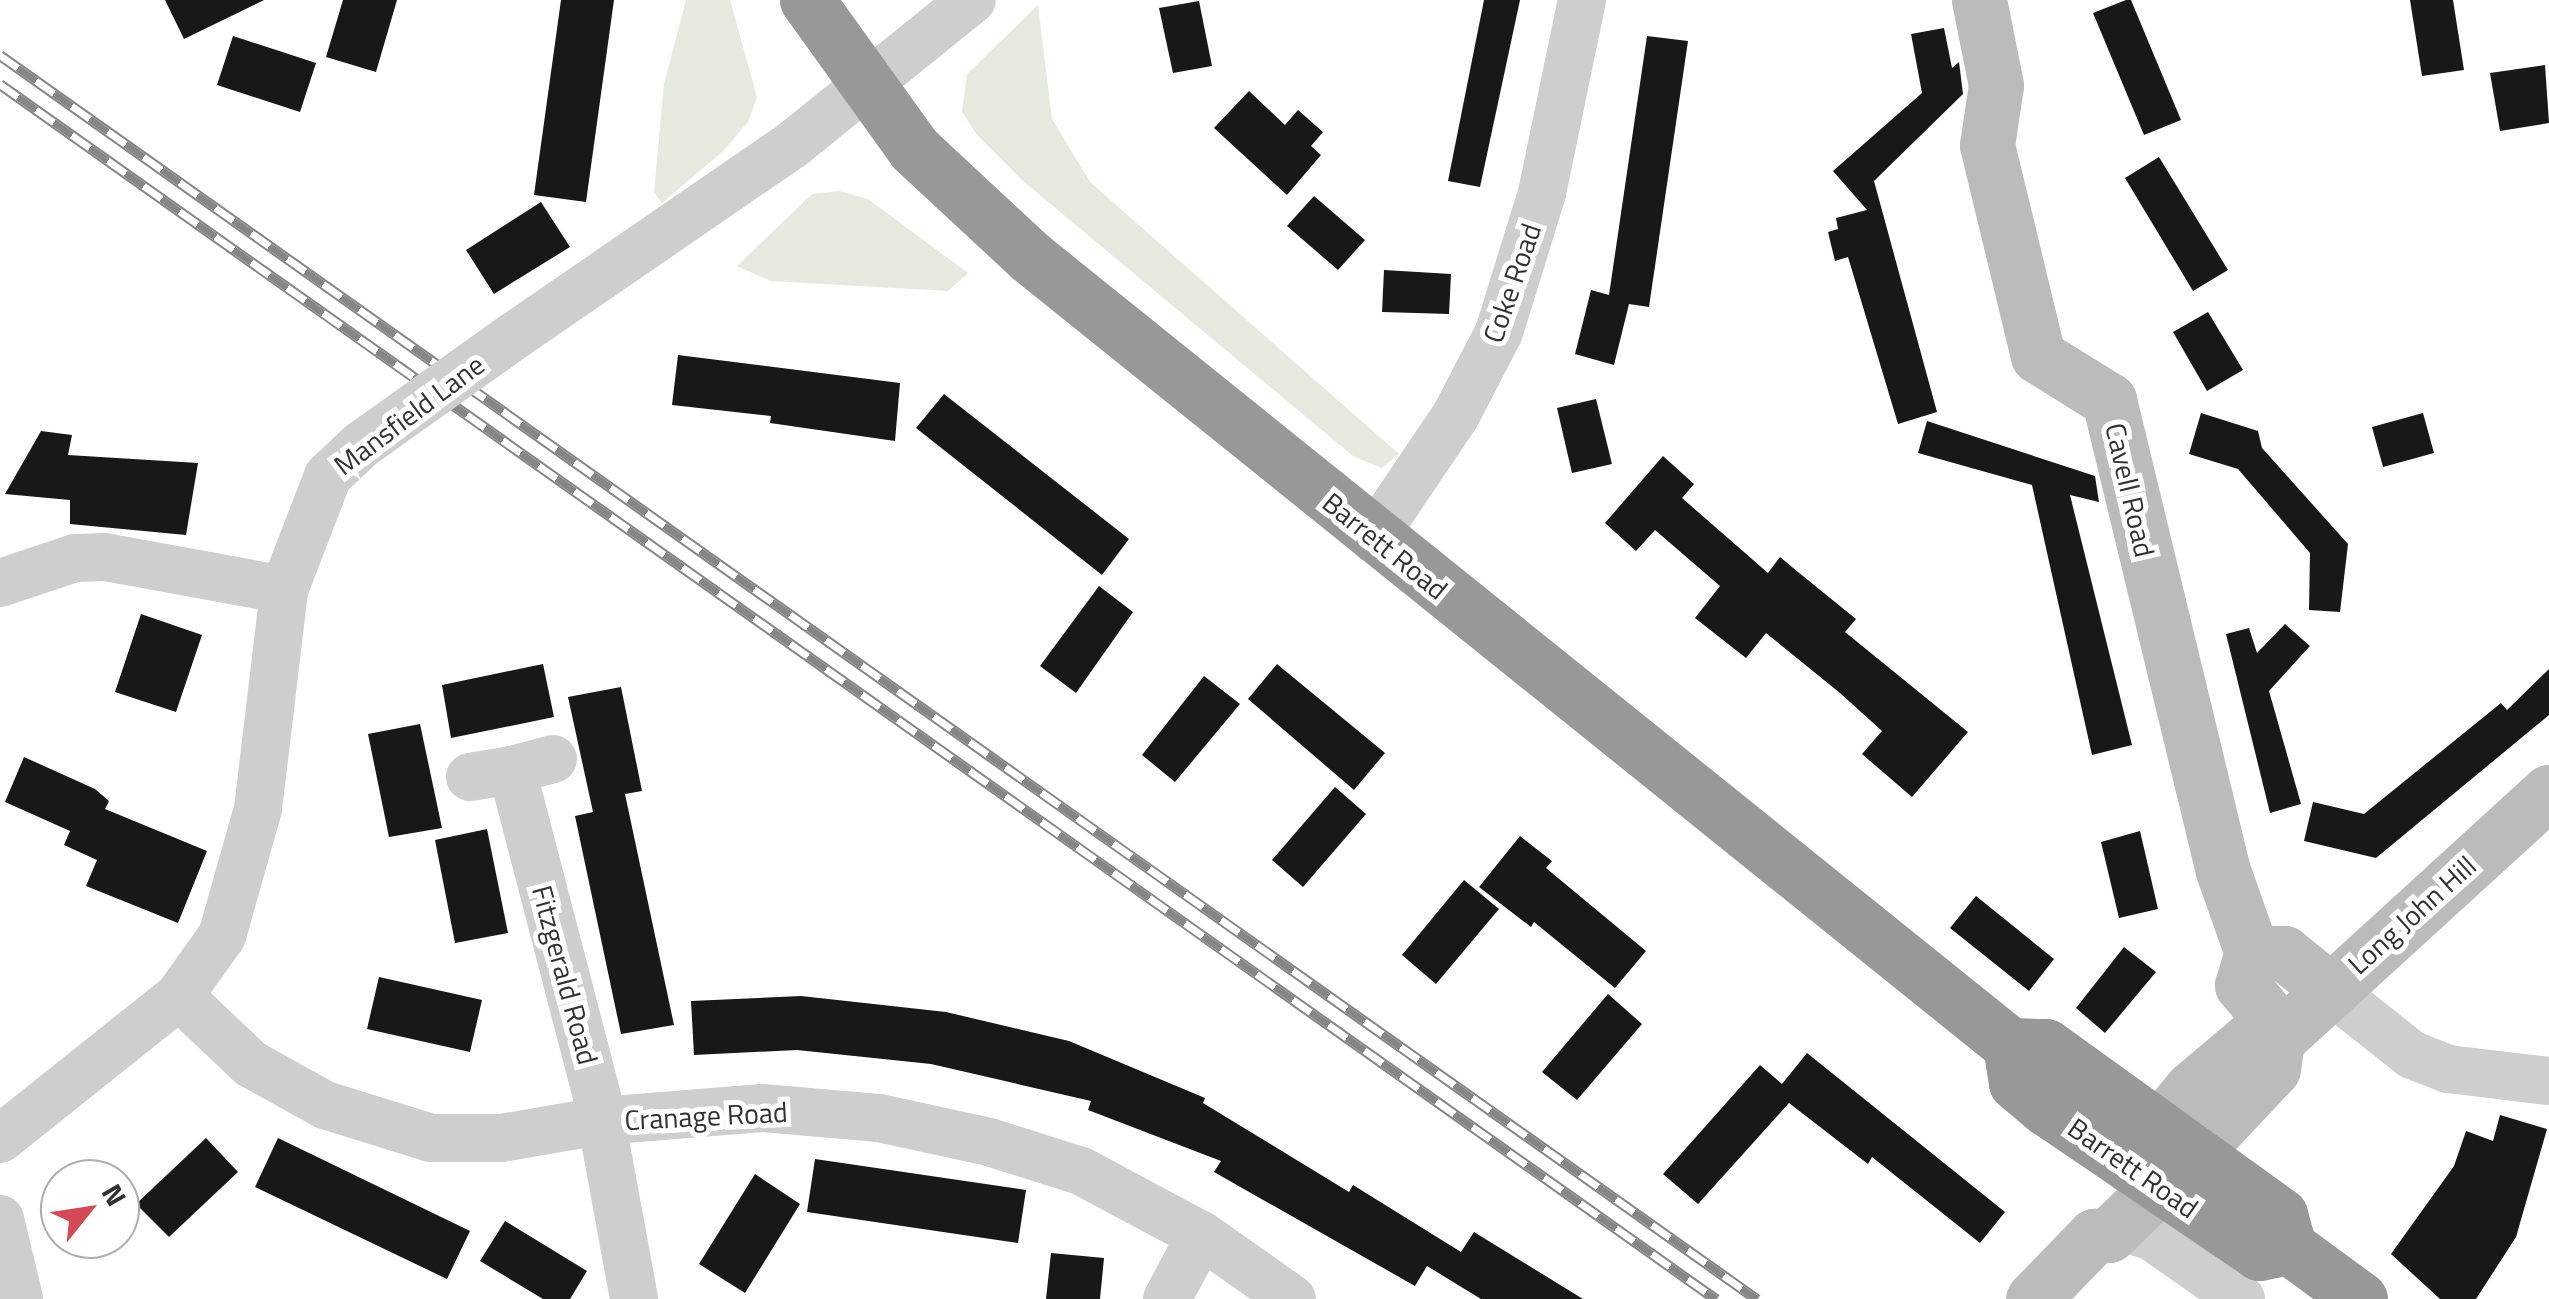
<!DOCTYPE html>
<style>
body{margin:0}
#map{position:relative;width:2549px;height:1299px;overflow:hidden;background:#fff;font-family:"Titillium Web",sans-serif}
div>[style]{position:absolute}
.green>*{inset:0;background:#e5e9de}
.building>*{inset:0;background:#181818}
.street>*{height:48px;margin:-24px;padding:0 24px;transform-origin:24px;border-radius:24px;background:#cecece}
.secondary>*{height:55px;margin:-27.5px;padding:0 27.5px;transform-origin:27.5px;border-radius:27.5px;background:#bbb}
.highway>*{height:55px;margin:-27.5px;padding:0 27.5px;transform-origin:27.5px;border-radius:27.5px;background:#989898}
.rail>*{height:11px;margin-top:-5.5px;transform-origin:0;background:repeating-linear-gradient(90deg,#fff 0 22px,#868686 0 44px);box-sizing:border-box;border-block:2px solid #868686}
.street-bridge>*{height:48px;margin:-24px;padding:0 24px;transform-origin:24px;border-radius:24px;background:#cecece}
span{translate:-50% -50%;white-space:nowrap;text-align:center;line-height:1.15;-webkit-text-stroke:10px #fff;paint-order:stroke}
.street-label{font-size:28px;color:#313131}
.north{position:absolute;left:40px;top:1159px;width:100px;height:100px;box-sizing:border-box;background:#fff;border:2px solid #adadad;border-radius:50%;rotate:60deg;font-size:28px;font-weight:700;line-height:40px;text-align:center;color:#313131}
.north::after{content:'';display:block;margin:auto;width:35px;height:45px;background:#d34958;clip-path:polygon(50% 0,100% 100%,50% 72%,0 100%)}
</style>
<div id="map">
<div class="green">
<div style="clip-path:polygon(686px 0,730px 0,757px 97px,748px 122px,723px 151px,662px 203px,654px 192px,664px 84px)"></div>
<div style="clip-path:polygon(1038px 5px,1052px 119px,1090px 182px,1399px 454px,1382px 468px,1353px 456px,1023px 181px,977px 135px,962px 112px,967px 74px)"></div>
<div style="clip-path:polygon(839px 191px,868px 199px,968px 273px,948px 291px,771px 281px,737px 266px,812px 194px)"></div>
</div>
<div class="building">
<div style="clip-path:polygon(165px 0,264px 0,184px 39px)"></div>
<div style="clip-path:polygon(343px 0,397px 0,376px 72px,326px 57px)"></div>
<div style="clip-path:polygon(561px 0,614px 0,586px 202px,534px 195px)"></div>
<div style="clip-path:polygon(1484px 0,1520px 0,1480px 187px,1448px 181px)"></div>
<div style="clip-path:polygon(2126px 0,2131px 0,2181px 120px,2144px 135px,2093px 13px)"></div>
<div style="clip-path:polygon(2410px 0,2453px 0,2464px 70px,2422px 76px)"></div>
<div style="clip-path:polygon(1199px 1px,1212px 66px,1173px 73px,1159px 8px)"></div>
<div style="clip-path:polygon(1944px 28px,1952px 68px,1959px 62px,1963px 94px,1874px 181px,1937px 412px,1898px 424px,1848px 257px,1835px 261px,1828px 232px,1838px 229px,1836px 218px,1867px 210px,1833px 171px,1922px 93px,1911px 34px)"></div>
<div style="clip-path:polygon(233px 36px,316px 63px,300px 112px,217px 85px)"></div>
<div style="clip-path:polygon(1647px 36px,1688px 41px,1649px 307px,1629px 304px,1614px 365px,1575px 354px,1591px 290px,1609px 295px)"></div>
<div style="clip-path:polygon(2545px 65px,2549px 123px,2500px 131px,2490px 73px)"></div>
<div style="clip-path:polygon(1249px 91px,1285px 125px,1298px 110px,1323px 132px,1311px 146px,1321px 155px,1287px 195px,1214px 128px)"></div>
<div style="clip-path:polygon(2159px 157px,2228px 270px,2193px 291px,2125px 178px)"></div>
<div style="clip-path:polygon(1314px 196px,1365px 240px,1338px 270px,1287px 226px)"></div>
<div style="clip-path:polygon(541px 202px,570px 247px,494px 294px,466px 250px)"></div>
<div style="clip-path:polygon(1384px 270px,1451px 274px,1449px 314px,1382px 312px)"></div>
<div style="clip-path:polygon(2208px 312px,2243px 370px,2207px 391px,2173px 332px)"></div>
<div style="clip-path:polygon(678px 355px,900px 383px,895px 441px,770px 423px,771px 416px,672px 405px)"></div>
<div style="clip-path:polygon(944px 394px,1129px 539px,1102px 575px,916px 428px)"></div>
<div style="clip-path:polygon(1596px 399px,1612px 464px,1572px 473px,1557px 408px)"></div>
<div style="clip-path:polygon(2201px 413px,2258px 431px,2262px 448px,2348px 544px,2340px 612px,2309px 610px,2310px 553px,2238px 469px,2189px 454px)"></div>
<div style="clip-path:polygon(2423px 413px,2434px 453px,2383px 467px,2372px 427px)"></div>
<div style="clip-path:polygon(1927px 421px,2095px 476px,2099px 502px,2070px 495px,2132px 745px,2092px 755px,2032px 485px,1918px 453px)"></div>
<div style="clip-path:polygon(41px 431px,72px 435px,68px 455px,198px 463px,186px 535px,70px 524px,70px 500px,5px 494px)"></div>
<div style="clip-path:polygon(1663px 456px,1694px 484px,1682px 498px,1768px 573px,1780px 557px,1798px 572px,1856px 619px,1845px 632px,1968px 732px,1912px 797px,1862px 754px,1882px 731px,1840px 693px,1766px 633px,1746px 658px,1695px 618px,1720px 586px,1655px 530px,1636px 551px,1605px 523px)"></div>
<div style="clip-path:polygon(1099px 586px,1133px 612px,1076px 693px,1040px 666px)"></div>
<div style="clip-path:polygon(141px 614px,202px 635px,176px 712px,115px 692px)"></div>
<div style="clip-path:polygon(2285px 624px,2310px 646px,2269px 691px,2301px 804px,2270px 813px,2226px 634px,2249px 628px,2257px 653px)"></div>
<div style="clip-path:polygon(543px 664px,554px 717px,451px 738px,442px 685px)"></div>
<div style="clip-path:polygon(1277px 664px,1385px 753px,1354px 790px,1248px 699px)"></div>
<div style="clip-path:polygon(2549px 669px,2549px 715px,2376px 858px,2304px 841px,2313px 802px,2364px 814px,2501px 703px,2507px 710px)"></div>
<div style="clip-path:polygon(1204px 676px,1240px 704px,1175px 782px,1142px 755px)"></div>
<div style="clip-path:polygon(621px 687px,642px 791px,625px 794px,674px 1025px,621px 1034px,575px 816px,593px 812px,568px 697px)"></div>
<div style="clip-path:polygon(420px 724px,442px 828px,389px 837px,368px 734px)"></div>
<div style="clip-path:polygon(24px 757px,95px 789px,109px 801px,105px 809px,207px 851px,178px 923px,86px 886px,97px 860px,64px 845px,70px 831px,5px 802px)"></div>
<div style="clip-path:polygon(1335px 787px,1366px 814px,1303px 887px,1272px 860px)"></div>
<div style="clip-path:polygon(487px 829px,508px 933px,455px 943px,435px 840px)"></div>
<div style="clip-path:polygon(2140px 831px,2158px 909px,2119px 918px,2101px 842px)"></div>
<div style="clip-path:polygon(1520px 836px,1552px 861px,1546px 868px,1646px 951px,1615px 988px,1534px 922px,1531px 927px,1479px 887px)"></div>
<div style="clip-path:polygon(1464px 880px,1499px 909px,1436px 984px,1402px 955px)"></div>
<div style="clip-path:polygon(1976px 896px,2054px 959px,2029px 991px,1950px 928px)"></div>
<div style="clip-path:polygon(2124px 947px,2156px 972px,2105px 1033px,2076px 1008px)"></div>
<div style="clip-path:polygon(379px 977px,482px 1000px,470px 1052px,367px 1029px)"></div>
<div style="clip-path:polygon(1608px 994px,1642px 1024px,1577px 1100px,1542px 1072px)"></div>
<div style="clip-path:polygon(801px 996px,946px 1012px,1069px 1041px,1205px 1098px,1203px 1103px,1349px 1192px,1353px 1185px,1461px 1252px,1474px 1232px,1583px 1299px,1481px 1299px,1427px 1266px,1415px 1286px,1214px 1172px,1221px 1161px,1088px 1110px,1091px 1101px,931px 1064px,797px 1050px,694px 1055px,691px 1001px)"></div>
<div style="clip-path:polygon(1807px 1053px,2005px 1212px,1980px 1243px,1872px 1157px,1868px 1164px,1789px 1103px,1698px 1204px,1663px 1174px,1760px 1065px,1782px 1084px)"></div>
<div style="clip-path:polygon(2500px 1115px,2547px 1129px,2516px 1237px,2476px 1299px,2440px 1299px,2391px 1254px,2454px 1166px,2466px 1131px,2493px 1141px)"></div>
<div style="clip-path:polygon(206px 1138px,238px 1172px,169px 1237px,136px 1204px)"></div>
<div style="clip-path:polygon(278px 1138px,470px 1231px,447px 1279px,255px 1187px)"></div>
<div style="clip-path:polygon(815px 1159px,1026px 1190px,1018px 1243px,807px 1212px)"></div>
<div style="clip-path:polygon(755px 1174px,800px 1204px,745px 1293px,699px 1264px)"></div>
<div style="clip-path:polygon(505px 1221px,587px 1271px,570px 1299px,543px 1299px,480px 1261px)"></div>
<div style="clip-path:polygon(1051px 1253px,1104px 1258px,1100px 1299px,1046px 1299px)"></div>
</div>
<div class="street">
<div style="left:514px;top:336px;width:337px;rotate:-34.5deg"></div>
<div style="left:792px;top:145px;width:231px;rotate:-38.9deg"></div>
<div style="left:1373px;top:538px;width:148px;rotate:-56deg"></div>
<div style="left:1456px;top:415px;width:93px;rotate:-62.6deg"></div>
<div style="left:1499px;top:332px;width:145px;rotate:-72.8deg"></div>
<div style="left:1542px;top:193px;width:197px;rotate:-78.3deg"></div>
<div style="left:0;top:583px;width:79px;rotate:-18.4deg"></div>
<div style="left:75px;top:558px;width:30px;rotate:-2deg"></div>
<div style="left:105px;top:557px;width:182px;rotate:10.4deg"></div>
<div style="left:553px;top:759px;width:42px;rotate:165deg"></div>
<div style="left:512px;top:770px;width:338px;rotate:75.4deg"></div>
<div style="left:597px;top:1097px;width:205px;rotate:79.6deg"></div>
<div style="left:470px;top:777px;width:43px;rotate:-9.5deg"></div>
<div style="left:2330px;top:990px;width:105px;rotate:38.4deg"></div>
<div style="left:2412px;top:1055px;width:39px;rotate:21deg"></div>
<div style="left:2448px;top:1069px;width:102px;rotate:6.8deg"></div>
<div style="left:179px;top:996px;width:99px;rotate:43.4deg"></div>
<div style="left:251px;top:1064px;width:85px;rotate:29deg"></div>
<div style="left:325px;top:1105px;width:111px;rotate:17.3deg"></div>
<div style="left:431px;top:1138px;width:70px"></div>
<div style="left:501px;top:1138px;width:100px;rotate:-9.7deg"></div>
<div style="left:600px;top:1121px;width:163px;rotate:-4.6deg"></div>
<div style="left:762px;top:1108px;width:117px;rotate:4.9deg"></div>
<div style="left:879px;top:1118px;width:113px;rotate:12.3deg"></div>
<div style="left:989px;top:1142px;width:96px;rotate:17.5deg"></div>
<div style="left:1081px;top:1171px;width:136px;rotate:28.1deg"></div>
<div style="left:1201px;top:1235px;width:111px;rotate:35.1deg"></div>
<div style="left:0;top:1139px;width:229px;rotate:-38.6deg"></div>
<div style="left:179px;top:996px;width:74px;rotate:-54.4deg"></div>
<div style="left:222px;top:936px;width:132px;rotate:-74.2deg"></div>
<div style="left:258px;top:809px;width:221px;rotate:-83.2deg"></div>
<div style="left:284px;top:590px;width:122px;rotate:-68.9deg"></div>
<div style="left:328px;top:476px;width:45px;rotate:-43.2deg"></div>
<div style="left:0;top:1219px;width:82px;rotate:76.6deg"></div>
<div style="left:2130px;top:1230px;width:22px;rotate:16deg"></div>
<div style="left:2151px;top:1236px;width:110px;rotate:35deg"></div>
<div style="left:1167px;top:1299px;width:72px;rotate:-62deg"></div>
</div>
<div class="secondary">
<div style="left:1979px;top:0;width:87px;rotate:78.7deg"></div>
<div style="left:1996px;top:85px;width:61px;rotate:98.5deg"></div>
<div style="left:1987px;top:145px;width:217px;rotate:76.4deg"></div>
<div style="left:2038px;top:356px;width:84px;rotate:31.8deg"></div>
<div style="left:2109px;top:400px;width:485px;rotate:76.4deg"></div>
<div style="left:2223px;top:871px;width:87px;rotate:70.5deg"></div>
<div style="left:2283px;top:1034px;width:64px;rotate:-129.9deg"></div>
<div style="left:2242px;top:985px;width:34px;rotate:-73deg"></div>
<div style="left:2252px;top:953px;width:32px"></div>
<div style="left:2284px;top:953px;width:59px;rotate:38.8deg"></div>
<div style="left:2129px;top:1165px;width:98px;rotate:-50.8deg"></div>
<div style="left:2191px;top:1089px;width:76px;rotate:-40.2deg"></div>
<div style="left:2249px;top:1040px;width:28px"></div>
<div style="left:2033px;top:1299px;width:88px;rotate:-45.9deg"></div>
<div style="left:2094px;top:1236px;width:15px;rotate:-4deg"></div>
<div style="left:2109px;top:1235px;width:118px;rotate:-44deg"></div>
<div style="left:2194px;top:1153px;width:115px;rotate:-46.8deg"></div>
<div style="left:2273px;top:1069px;width:29px;rotate:-82deg"></div>
<div style="left:2277px;top:1040px;width:368px;rotate:-42.4deg"></div>
</div>
<div class="highway">
<div style="left:807px;top:0;width:183px;rotate:54.3deg"></div>
<div style="left:914px;top:149px;width:157px;rotate:42.9deg"></div>
<div style="left:1029px;top:256px;width:1259px;rotate:38.81deg"></div>
<div style="left:2010px;top:1045px;width:36px;rotate:2deg"></div>
<div style="left:2046px;top:1046px;width:289px;rotate:35.8deg"></div>
<div style="left:2280px;top:1215px;width:33px;rotate:74deg"></div>
<div style="left:2289px;top:1247px;width:88px;rotate:36.2deg"></div>
<div style="left:2010px;top:1045px;width:38px;rotate:81deg"></div>
<div style="left:2016px;top:1083px;width:39px;rotate:40deg"></div>
<div style="left:2046px;top:1108px;width:258px;rotate:34.2deg"></div>
<div style="left:2259px;top:1253px;width:31px;rotate:-11deg"></div>
</div>
<div class="rail">
<div style="left:0;top:55px;width:2153px;rotate:35.3deg"></div>
<div style="left:0;top:84px;width:2103px;rotate:35.3deg"></div>
</div>
<div class="street-bridge">
<div style="left:361px;top:445px;width:188px;rotate:-35.5deg"></div>
</div>
<div class="street-label">
<span style="left:1512px;top:283px;rotate:-71deg">Coke Road</span>
<span style="left:409px;top:415px;rotate:-37deg">Mansfield Lane</span>
<span style="left:2130px;top:490px;rotate:77deg">Cavell Road</span>
<span style="left:1385px;top:546px;rotate:39deg">Barrett Road</span>
<span style="left:2412px;top:915px;rotate:-42deg">Long John Hill</span>
<span style="left:565px;top:975px;rotate:75deg">Fitzgerald Road</span>
<span style="left:706px;top:1116px;rotate:-3deg">Cranage Road</span>
<span style="left:2133px;top:1168px;rotate:35deg">Barrett Road</span>
</div>
<div class="north">N</div>
</div>
